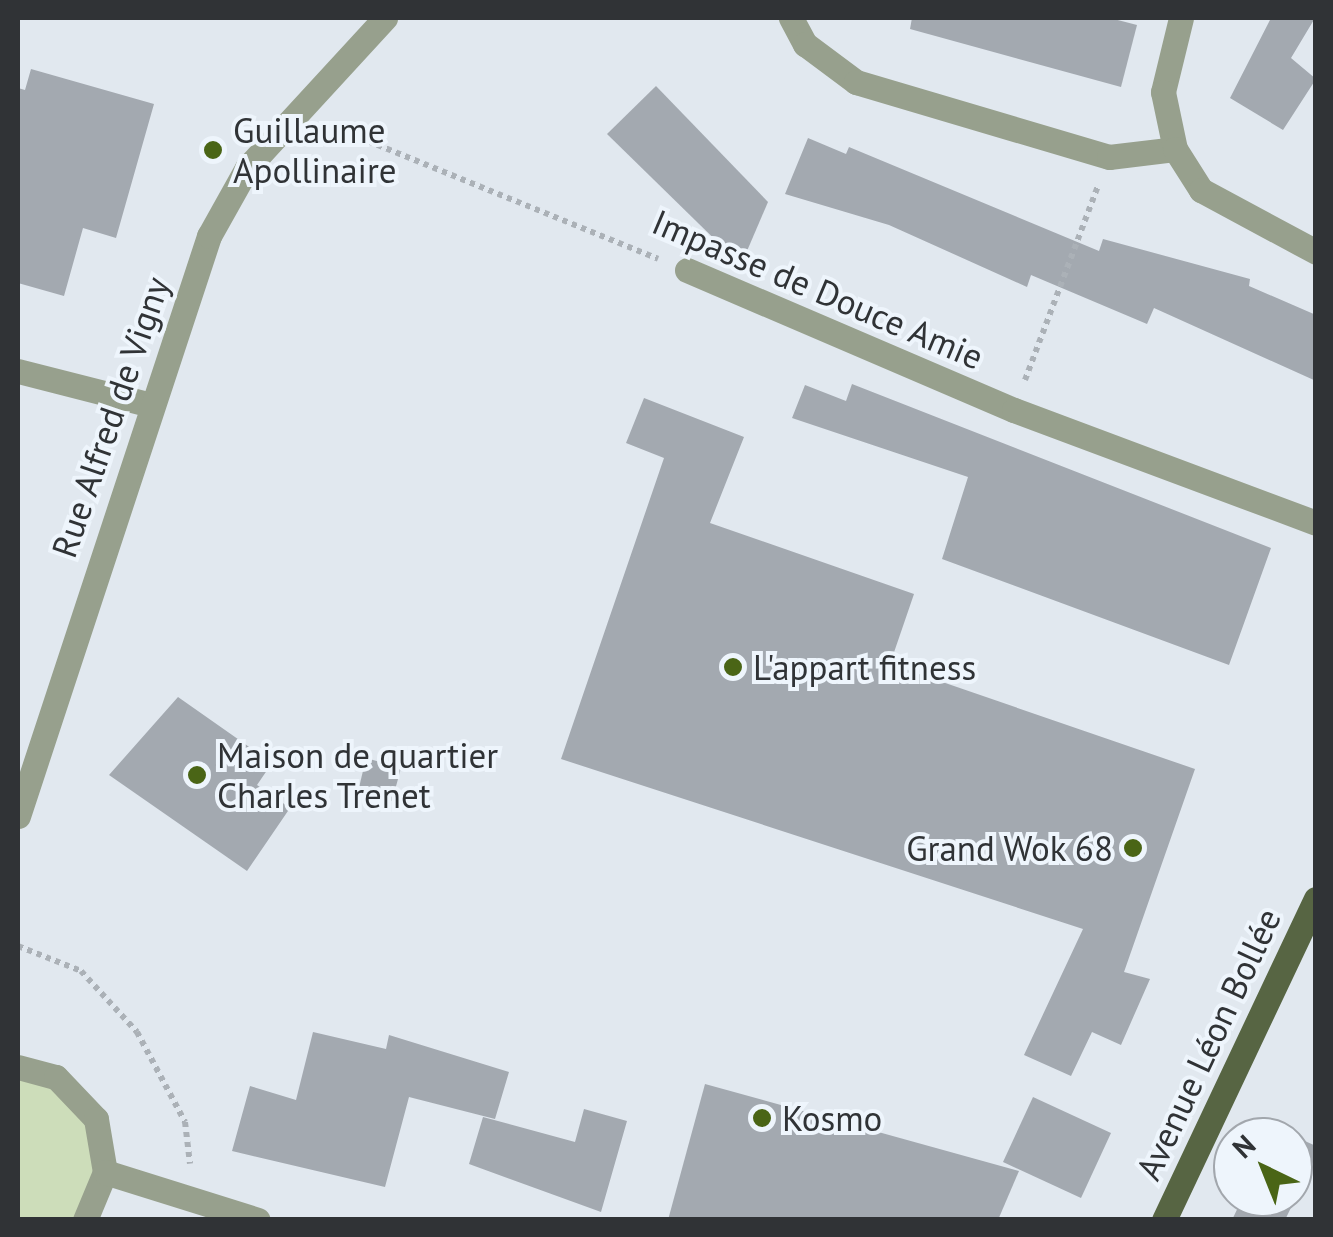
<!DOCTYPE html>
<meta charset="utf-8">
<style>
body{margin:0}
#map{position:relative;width:1333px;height:1237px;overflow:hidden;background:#e1e8ef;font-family:"PT Sans",sans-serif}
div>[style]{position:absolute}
.green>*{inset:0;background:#cdddba}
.building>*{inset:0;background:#a3a9b0}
.path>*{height:6px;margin-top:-3px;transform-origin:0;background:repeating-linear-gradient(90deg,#abb1b7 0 5px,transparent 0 10px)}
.minor>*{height:25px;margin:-12.5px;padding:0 12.5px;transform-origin:12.5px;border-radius:12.5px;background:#97a08d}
.major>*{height:25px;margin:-12.5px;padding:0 12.5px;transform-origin:12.5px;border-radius:12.5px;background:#576543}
.dots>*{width:28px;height:28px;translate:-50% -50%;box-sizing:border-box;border:5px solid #eef5fc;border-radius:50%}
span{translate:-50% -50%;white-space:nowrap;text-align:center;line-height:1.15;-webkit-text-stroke:8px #eef5fc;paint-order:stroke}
.poi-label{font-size:35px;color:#303336}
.left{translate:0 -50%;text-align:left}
.right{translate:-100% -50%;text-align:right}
.street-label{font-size:35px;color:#303336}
.frame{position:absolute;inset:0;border:20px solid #303336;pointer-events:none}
.north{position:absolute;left:1213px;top:1117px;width:100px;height:100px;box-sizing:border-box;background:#eef5fc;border:2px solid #a2a7ad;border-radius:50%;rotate:317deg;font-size:28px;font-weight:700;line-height:40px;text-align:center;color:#303336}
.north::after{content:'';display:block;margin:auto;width:35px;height:45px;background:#4a6516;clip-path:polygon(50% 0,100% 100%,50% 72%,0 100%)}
</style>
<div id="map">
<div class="green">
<div style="clip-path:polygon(18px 1067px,56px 1077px,103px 1141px,85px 1219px,18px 1219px)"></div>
</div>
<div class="building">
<div style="clip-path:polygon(912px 18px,1110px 18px,1137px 25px,1121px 87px,910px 29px)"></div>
<div style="clip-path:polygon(1271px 18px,1315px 18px,1291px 58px,1316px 79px,1283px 130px,1230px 98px)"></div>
<div style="clip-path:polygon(31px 69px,154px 104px,116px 238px,83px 228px,64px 296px,18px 283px,18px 88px,25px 90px)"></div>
<div style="clip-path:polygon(656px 86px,768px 202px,741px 265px,607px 134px)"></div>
<div style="clip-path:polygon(808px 138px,846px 154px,849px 147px,1099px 251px,1103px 239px,1250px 279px,1249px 286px,1316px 315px,1316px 381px,1154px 308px,1147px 324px,1031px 275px,1027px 287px,889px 225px,785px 194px)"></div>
<div style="clip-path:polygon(852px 384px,1271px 548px,1229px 665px,942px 559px,968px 477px,792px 418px,805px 385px,846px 401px)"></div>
<div style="clip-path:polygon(644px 398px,744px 437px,710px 523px,914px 594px,890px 664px,1195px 769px,1124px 972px,1150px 979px,1121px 1045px,1092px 1032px,1071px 1076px,1024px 1055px,1083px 929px,561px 759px,664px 458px,626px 443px)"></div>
<div style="clip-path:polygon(178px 697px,272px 763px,257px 785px,290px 808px,247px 871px,109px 775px)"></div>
<div style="clip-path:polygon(366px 758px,401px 768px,392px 801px,358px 792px)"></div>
<div style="clip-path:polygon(313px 1032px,386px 1049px,389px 1035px,509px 1072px,495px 1119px,409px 1097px,385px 1187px,232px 1151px,250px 1086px,296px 1100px)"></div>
<div style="clip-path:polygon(705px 1084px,1019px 1171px,998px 1220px,668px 1220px)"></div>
<div style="clip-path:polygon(1033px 1097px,1111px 1133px,1081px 1198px,1003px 1162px)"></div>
<div style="clip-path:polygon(584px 1109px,627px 1121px,601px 1212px,469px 1164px,483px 1117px,575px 1142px)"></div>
<div style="clip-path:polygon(1276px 1128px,1316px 1146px,1316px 1156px,1285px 1220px,1232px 1220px,1243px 1197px,1293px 1197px,1293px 1137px,1272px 1137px)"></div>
</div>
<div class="path">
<div style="left:331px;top:126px;width:353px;rotate:22.1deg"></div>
<div style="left:1025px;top:380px;width:207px;rotate:-69.4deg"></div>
<div style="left:18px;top:946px;width:68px;rotate:21.6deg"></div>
<div style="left:81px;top:971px;width:83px;rotate:47.4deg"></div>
<div style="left:137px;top:1032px;width:102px;rotate:61.9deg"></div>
<div style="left:185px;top:1122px;width:42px;rotate:83.2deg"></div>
</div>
<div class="minor">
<div style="left:791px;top:18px;width:30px;rotate:62deg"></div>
<div style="left:805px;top:44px;width:64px;rotate:36.7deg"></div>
<div style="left:856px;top:82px;width:264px;rotate:16.5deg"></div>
<div style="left:1109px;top:157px;width:66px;rotate:-6.9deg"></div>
<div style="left:1181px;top:18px;width:76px;rotate:103.7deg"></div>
<div style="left:1163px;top:92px;width:58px;rotate:78.1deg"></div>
<div style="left:1175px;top:149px;width:49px;rotate:57.6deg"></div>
<div style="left:1201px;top:190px;width:131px;rotate:28.3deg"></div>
<div style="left:687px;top:270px;width:356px;rotate:23.2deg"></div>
<div style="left:1014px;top:410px;width:322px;rotate:20.5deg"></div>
<div style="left:18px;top:371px;width:137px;rotate:14.3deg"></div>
<div style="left:18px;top:816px;width:611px;rotate:-71.77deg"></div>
<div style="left:209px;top:236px;width:78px;rotate:-60.8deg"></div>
<div style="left:247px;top:168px;width:204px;rotate:-47.4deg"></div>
<div style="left:18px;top:1067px;width:39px;rotate:15deg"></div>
<div style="left:56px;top:1077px;width:58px;rotate:46.4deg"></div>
<div style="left:96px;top:1119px;width:54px;rotate:80.4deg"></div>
<div style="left:105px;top:1172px;width:52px;rotate:112.6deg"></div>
<div style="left:105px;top:1172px;width:160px;rotate:17.4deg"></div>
</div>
<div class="major">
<div style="left:1164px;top:1220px;width:355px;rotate:-64.7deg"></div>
</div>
<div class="dots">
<div style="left:213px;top:150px;background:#4a6516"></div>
<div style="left:733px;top:667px;background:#4a6516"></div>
<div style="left:197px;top:775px;background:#4a6516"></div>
<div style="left:1133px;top:848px;background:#4a6516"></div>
<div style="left:762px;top:1118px;background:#4a6516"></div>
</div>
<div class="poi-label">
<span class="left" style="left:233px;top:150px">Guillaume<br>Apollinaire</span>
<span class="left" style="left:753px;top:667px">L'appart fitness</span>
<span class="left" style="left:217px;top:775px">Maison de quartier<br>Charles Trenet</span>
<span class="right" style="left:1113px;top:848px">Grand Wok 68</span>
<span class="left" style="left:782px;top:1118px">Kosmo</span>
</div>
<div class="street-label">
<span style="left:818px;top:289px;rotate:23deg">Impasse de Douce Amie</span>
<span style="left:110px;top:417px;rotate:-71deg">Rue Alfred de Vigny</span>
<span style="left:1208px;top:1044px;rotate:-65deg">Avenue Léon Bollée</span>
</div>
<div class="frame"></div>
<div class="north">N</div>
</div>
